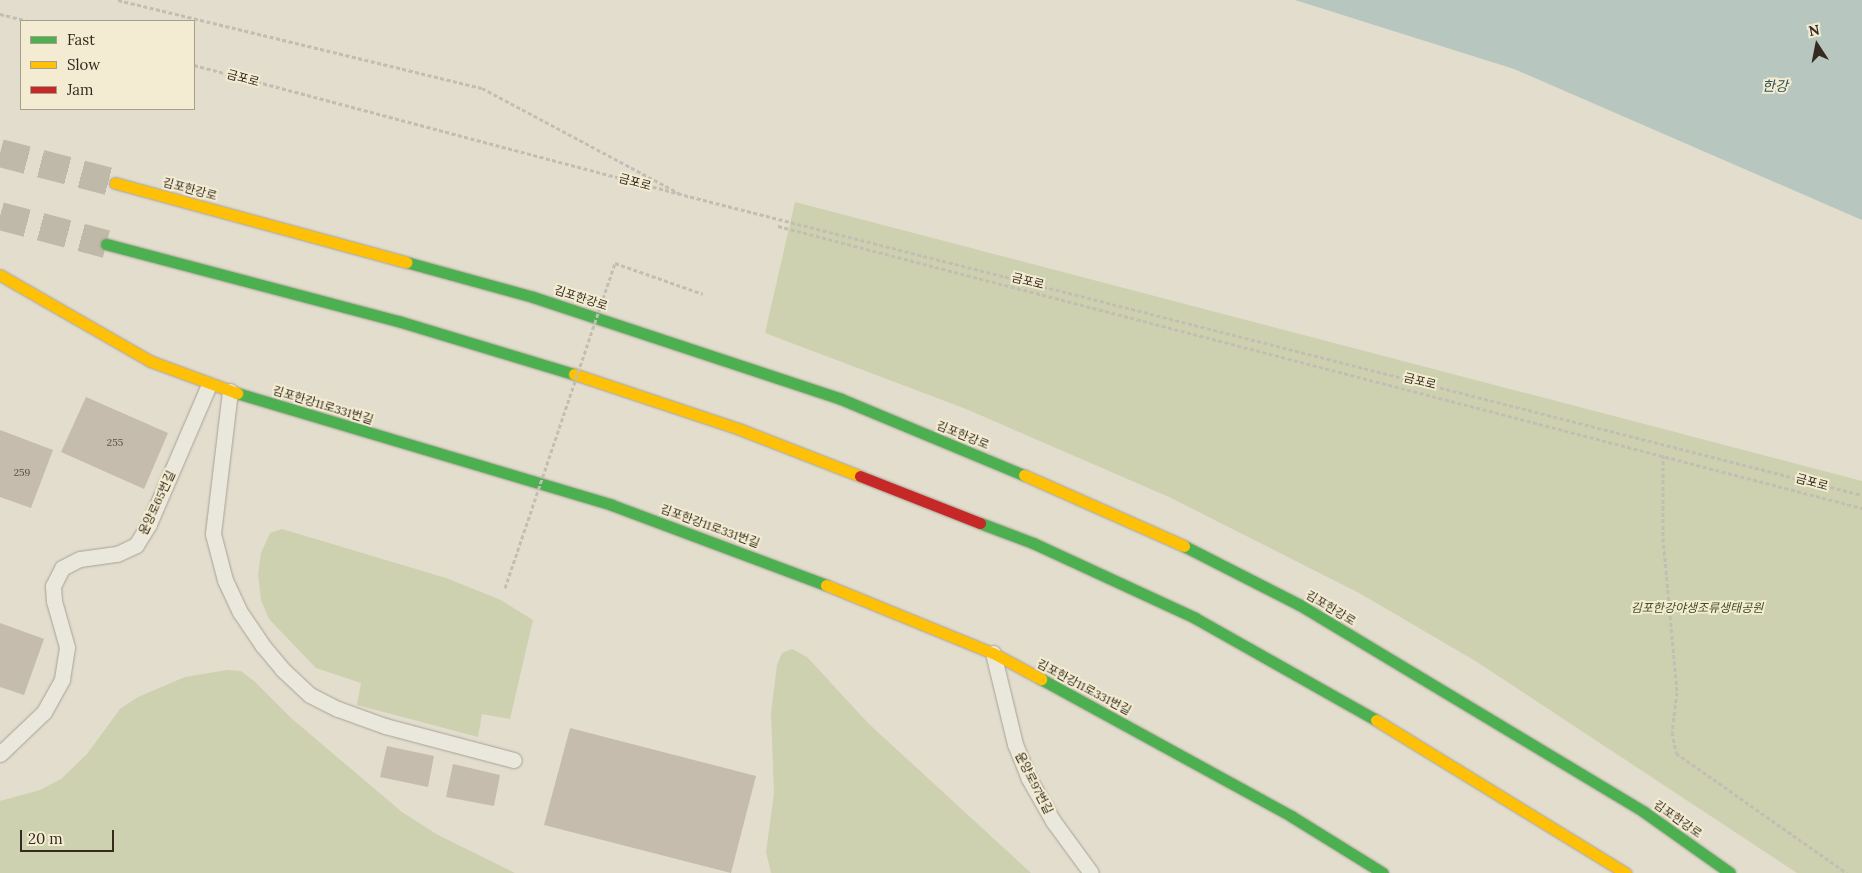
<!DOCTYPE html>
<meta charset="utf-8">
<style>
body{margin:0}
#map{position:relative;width:1862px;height:873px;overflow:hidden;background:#e2ddcc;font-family:Lora,"Noto Sans KR",serif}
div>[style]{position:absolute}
.green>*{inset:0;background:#ced1af}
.water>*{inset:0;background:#b7c7bf}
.building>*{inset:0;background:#c5bcad}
.highway-tunnel>*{height:28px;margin-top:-14px;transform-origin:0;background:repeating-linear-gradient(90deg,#bfb9a9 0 28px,transparent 0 42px)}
.path>*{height:3px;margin-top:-1.5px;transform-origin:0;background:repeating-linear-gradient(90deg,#c3beb4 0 4px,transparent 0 6.5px)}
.roads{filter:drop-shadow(0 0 1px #a7a295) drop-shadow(0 0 1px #a7a295)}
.lane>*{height:15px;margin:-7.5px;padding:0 7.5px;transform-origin:7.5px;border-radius:7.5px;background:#eae7dd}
.fast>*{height:11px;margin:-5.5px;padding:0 5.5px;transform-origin:5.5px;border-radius:5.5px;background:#4caf50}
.slow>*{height:11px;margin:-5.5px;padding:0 5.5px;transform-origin:5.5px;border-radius:5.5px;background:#ffc107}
.jam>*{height:11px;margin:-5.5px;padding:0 5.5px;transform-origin:5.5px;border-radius:5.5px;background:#c62828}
.path-bridge>*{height:3px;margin-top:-1.5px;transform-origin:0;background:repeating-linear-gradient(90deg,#c3beb4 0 4px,transparent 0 6.5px)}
span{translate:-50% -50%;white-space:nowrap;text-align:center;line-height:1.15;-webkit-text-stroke:4px #f3ecd2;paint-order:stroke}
.number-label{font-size:10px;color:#584f42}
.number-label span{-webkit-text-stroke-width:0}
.street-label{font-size:12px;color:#342b1e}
.park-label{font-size:12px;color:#414f26;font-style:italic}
.water-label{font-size:14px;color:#2f5253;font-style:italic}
.legend{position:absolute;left:20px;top:20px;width:175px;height:90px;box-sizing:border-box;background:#f3ecd2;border:1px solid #a79f8a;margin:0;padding:6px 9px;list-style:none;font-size:15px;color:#342b1e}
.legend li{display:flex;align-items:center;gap:10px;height:25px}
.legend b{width:25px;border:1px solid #a79f8a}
.north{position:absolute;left:1792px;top:20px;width:50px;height:50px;-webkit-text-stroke:4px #f3ecd2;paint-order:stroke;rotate:349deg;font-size:14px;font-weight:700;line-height:20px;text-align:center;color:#342b1e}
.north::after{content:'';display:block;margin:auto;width:18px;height:22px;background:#342b1e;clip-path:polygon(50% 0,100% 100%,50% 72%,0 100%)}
.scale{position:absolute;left:20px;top:830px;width:94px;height:22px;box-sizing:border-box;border:2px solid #342b1e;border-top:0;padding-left:6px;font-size:15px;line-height:18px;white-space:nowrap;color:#342b1e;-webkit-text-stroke:4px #f3ecd2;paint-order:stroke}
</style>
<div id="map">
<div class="green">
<div style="clip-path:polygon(795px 202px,1862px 481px,1862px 873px,1797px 873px,1477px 662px,1361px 594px,1169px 497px,966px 409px,765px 333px)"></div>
<div style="clip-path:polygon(282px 529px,446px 578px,501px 600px,533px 620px,510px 719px,482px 714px,478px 737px,357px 705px,361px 683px,316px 668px,269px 619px,261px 600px,258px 574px,261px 553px,270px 533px)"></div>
<div style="clip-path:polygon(792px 649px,807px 657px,869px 724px,1031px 873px,771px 873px,766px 852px,774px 793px,771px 713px,777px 665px,782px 653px)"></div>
<div style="clip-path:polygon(227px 670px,241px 671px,254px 681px,291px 718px,402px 812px,438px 835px,515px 873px,0 873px,0 801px,40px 790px,61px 779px,87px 754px,120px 709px,138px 697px,185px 677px)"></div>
</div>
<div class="water">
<div style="clip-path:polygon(1295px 0,1862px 0,1862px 220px,1514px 69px)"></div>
</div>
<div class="building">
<div style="clip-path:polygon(86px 397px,168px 433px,144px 489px,61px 452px)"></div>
<div style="clip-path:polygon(0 430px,53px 450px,31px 508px,0 497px)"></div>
<div style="clip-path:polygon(0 623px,44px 639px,24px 695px,0 687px)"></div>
<div style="clip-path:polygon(570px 728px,756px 776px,731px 873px,544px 825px)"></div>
<div style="clip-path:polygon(387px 746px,434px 756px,428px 787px,380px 777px)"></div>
<div style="clip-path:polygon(453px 764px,500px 775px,494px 806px,446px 797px)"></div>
</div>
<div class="highway-tunnel">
<div style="left:0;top:153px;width:119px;rotate:14.6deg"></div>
<div style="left:0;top:216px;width:110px;rotate:14.8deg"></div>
</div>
<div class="path">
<div style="left:118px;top:0;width:374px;rotate:13.6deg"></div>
<div style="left:482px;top:88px;width:223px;rotate:28.1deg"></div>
<div style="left:0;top:14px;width:29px;rotate:14deg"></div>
<div style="left:194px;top:65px;width:507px;rotate:14.86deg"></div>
<div style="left:684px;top:195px;width:1216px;rotate:14.29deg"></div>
<div style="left:778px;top:226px;width:1120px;rotate:14.58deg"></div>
<div style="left:615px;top:263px;width:93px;rotate:19.4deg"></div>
<div style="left:1663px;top:454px;width:84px;rotate:90deg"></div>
<div style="left:1663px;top:538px;width:155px;rotate:84.8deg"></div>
<div style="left:1677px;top:692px;width:40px;rotate:97.1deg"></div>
<div style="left:1672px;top:732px;width:21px;rotate:79deg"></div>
<div style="left:1676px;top:753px;width:209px;rotate:35.1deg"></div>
</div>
<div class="roads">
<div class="lane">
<div style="left:230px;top:391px;width:144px;rotate:96.8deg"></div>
<div style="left:213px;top:534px;width:48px;rotate:75.4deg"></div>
<div style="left:225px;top:580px;width:35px;rotate:65deg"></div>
<div style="left:240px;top:612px;width:41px;rotate:55.9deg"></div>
<div style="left:263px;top:646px;width:30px;rotate:50deg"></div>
<div style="left:282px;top:669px;width:38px;rotate:43deg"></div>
<div style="left:310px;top:695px;width:31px;rotate:27deg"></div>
<div style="left:338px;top:709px;width:50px;rotate:19.9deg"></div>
<div style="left:385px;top:726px;width:133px;rotate:14.8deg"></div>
<div style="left:993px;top:653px;width:94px;rotate:76.4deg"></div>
<div style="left:1015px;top:744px;width:35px;rotate:68deg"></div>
<div style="left:1028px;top:777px;width:51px;rotate:60.4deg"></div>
<div style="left:1053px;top:821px;width:64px;rotate:53.8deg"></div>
<div style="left:0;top:754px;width:61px;rotate:-43.7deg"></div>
<div style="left:44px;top:712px;width:38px;rotate:-61deg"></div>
<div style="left:62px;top:679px;width:32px;rotate:-81deg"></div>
<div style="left:67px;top:647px;width:48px;rotate:-105.8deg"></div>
<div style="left:54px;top:601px;width:15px;rotate:-94deg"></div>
<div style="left:53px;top:586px;width:20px;rotate:-63deg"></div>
<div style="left:62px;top:568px;width:20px;rotate:-27deg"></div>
<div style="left:80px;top:559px;width:37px;rotate:-8deg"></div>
<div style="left:117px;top:554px;width:21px;rotate:-25deg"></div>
<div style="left:136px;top:545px;width:25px;rotate:-58deg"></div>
<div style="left:149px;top:524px;width:151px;rotate:-66.7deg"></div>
</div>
<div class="fast">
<div style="left:106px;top:244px;width:302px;rotate:14.8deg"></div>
<div style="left:398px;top:321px;width:184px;rotate:16.8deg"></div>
<div style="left:406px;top:262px;width:132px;rotate:15.4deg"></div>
<div style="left:533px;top:297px;width:324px;rotate:18.3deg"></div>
<div style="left:841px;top:399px;width:198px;rotate:22.6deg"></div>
<div style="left:237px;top:393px;width:391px;rotate:16.6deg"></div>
<div style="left:612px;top:505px;width:228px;rotate:20.5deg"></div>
<div style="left:980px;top:523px;width:57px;rotate:20.7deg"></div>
<div style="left:1033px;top:543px;width:179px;rotate:24.8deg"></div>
<div style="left:1195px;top:618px;width:208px;rotate:29.4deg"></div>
<div style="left:1184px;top:546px;width:130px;rotate:27deg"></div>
<div style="left:1300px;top:605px;width:401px;rotate:31deg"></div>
<div style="left:1644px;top:812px;width:105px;rotate:35.3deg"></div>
<div style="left:1041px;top:679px;width:285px;rotate:28.7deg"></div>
<div style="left:1291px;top:816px;width:108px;rotate:31.8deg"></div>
</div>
<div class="slow">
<div style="left:115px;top:183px;width:302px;rotate:15.2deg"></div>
<div style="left:0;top:275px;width:173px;rotate:29.8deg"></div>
<div style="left:150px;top:361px;width:93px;rotate:20.2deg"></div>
<div style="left:574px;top:374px;width:177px;rotate:18.4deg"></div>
<div style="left:742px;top:430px;width:127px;rotate:21.3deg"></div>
<div style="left:1024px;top:475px;width:175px;rotate:23.9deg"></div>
<div style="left:826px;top:585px;width:180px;rotate:22.2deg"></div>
<div style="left:993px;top:653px;width:55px;rotate:28.4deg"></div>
<div style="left:1376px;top:720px;width:293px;rotate:31.5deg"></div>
</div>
<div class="jam">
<div style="left:860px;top:476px;width:129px;rotate:21.4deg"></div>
</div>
</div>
<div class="path-bridge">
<div style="left:505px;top:588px;width:343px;rotate:-71.3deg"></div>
</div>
<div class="number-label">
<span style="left:115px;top:443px">255</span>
<span style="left:22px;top:473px">259</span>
</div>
<div class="street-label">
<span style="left:243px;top:78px;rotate:15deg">금포로</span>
<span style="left:635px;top:182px;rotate:15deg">금포로</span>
<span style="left:190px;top:189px;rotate:15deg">김포한강로</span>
<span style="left:1028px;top:281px;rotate:14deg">금포로</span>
<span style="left:581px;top:298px;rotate:18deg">김포한강로</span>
<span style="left:1420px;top:381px;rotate:14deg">금포로</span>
<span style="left:323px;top:405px;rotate:17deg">김포한강11로331번길</span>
<span style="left:963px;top:435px;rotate:22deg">김포한강로</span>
<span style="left:1812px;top:482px;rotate:15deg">금포로</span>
<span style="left:157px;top:503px;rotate:-65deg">운양로65번길</span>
<span style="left:710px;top:526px;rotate:20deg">김포한강11로331번길</span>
<span style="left:1331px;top:608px;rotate:31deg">김포한강로</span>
<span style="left:1084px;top:687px;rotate:28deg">김포한강11로331번길</span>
<span style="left:1034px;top:783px;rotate:63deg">운양로97번길</span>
<span style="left:1678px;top:819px;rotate:35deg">김포한강로</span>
</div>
<div class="park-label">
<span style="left:1697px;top:608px">김포한강야생조류생태공원</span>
</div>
<div class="water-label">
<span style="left:1775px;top:86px">한강</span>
</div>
<ul class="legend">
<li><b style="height:6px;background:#4caf50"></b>Fast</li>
<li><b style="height:6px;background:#ffc107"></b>Slow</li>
<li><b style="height:6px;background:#c62828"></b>Jam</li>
</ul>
<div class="north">N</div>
<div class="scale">20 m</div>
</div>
